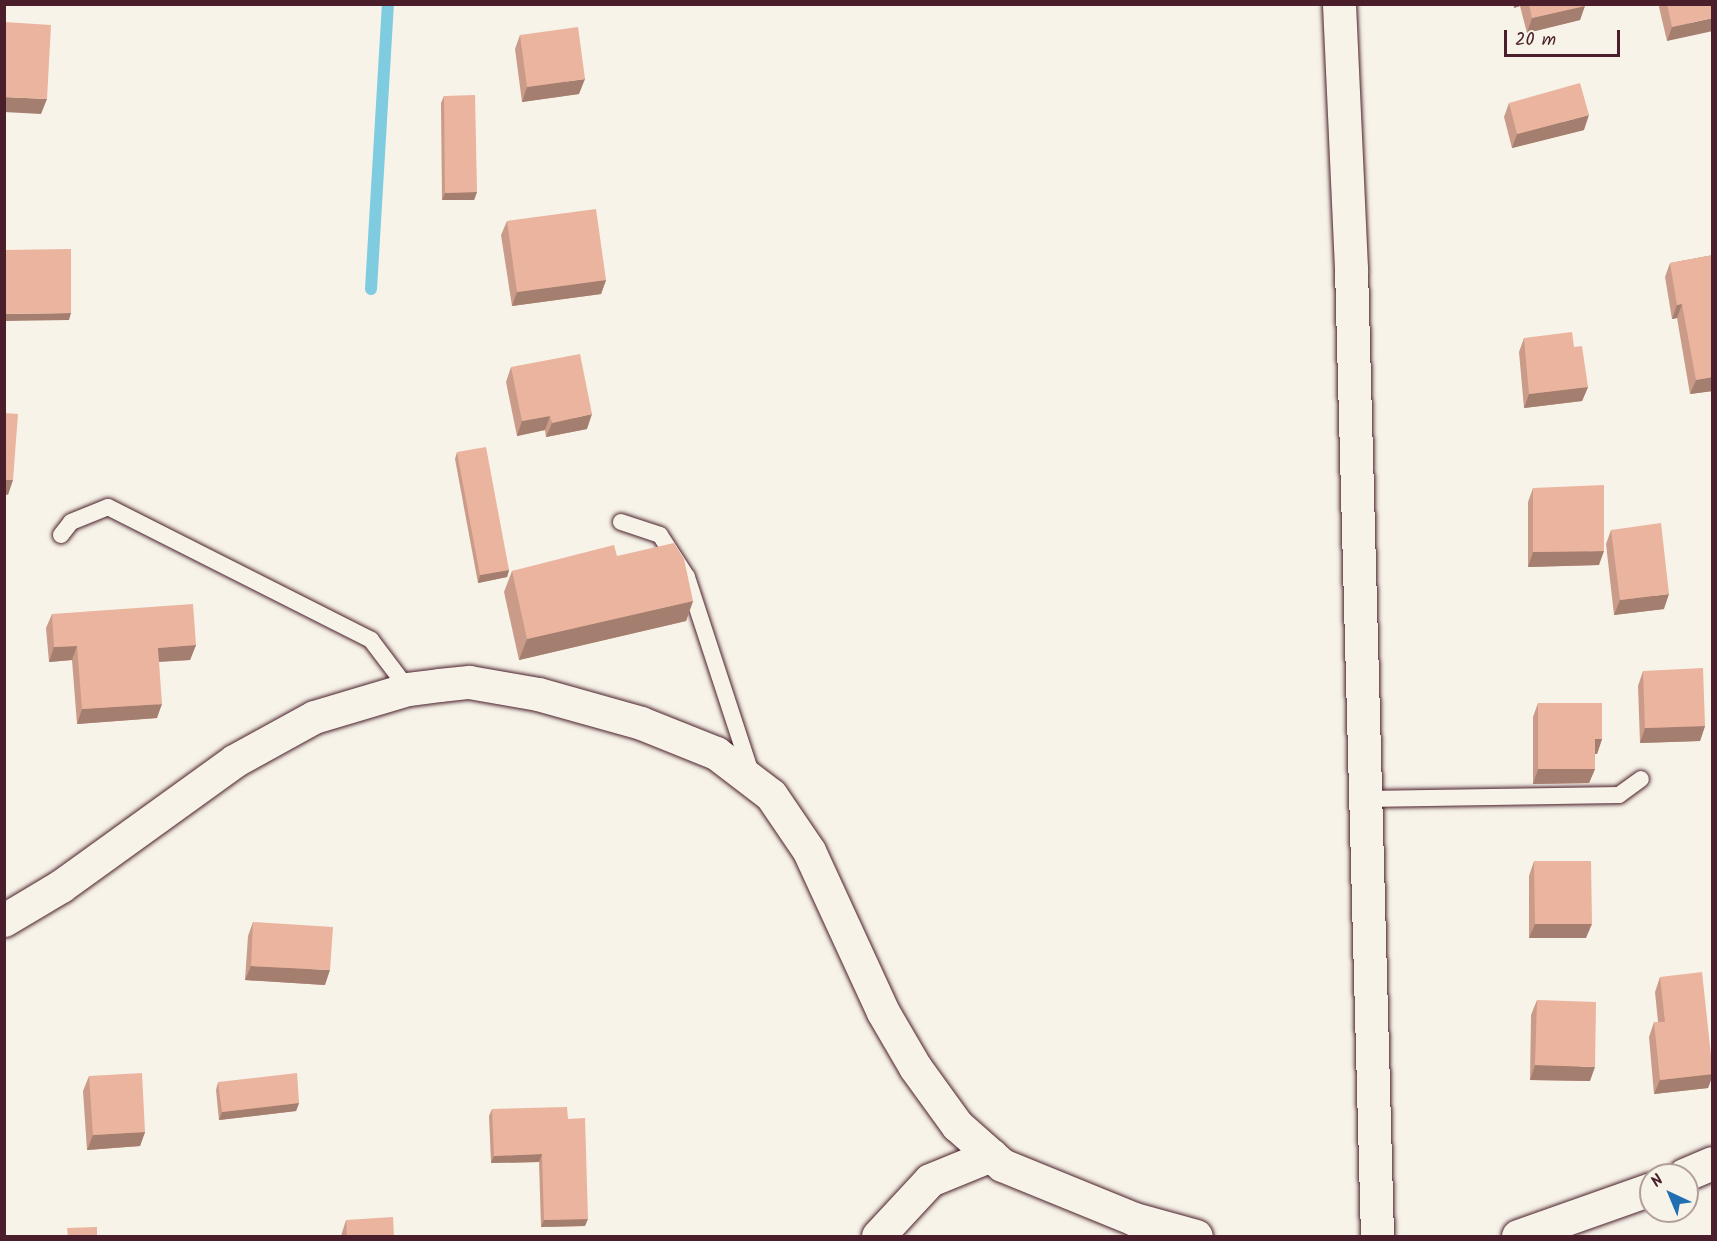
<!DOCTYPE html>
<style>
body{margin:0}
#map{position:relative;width:1717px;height:1241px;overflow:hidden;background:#f7f3e8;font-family:Kalam,sans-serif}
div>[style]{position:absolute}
.stream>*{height:12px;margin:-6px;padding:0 6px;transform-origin:6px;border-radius:6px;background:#7fcbdf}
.roads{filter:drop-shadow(0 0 2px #4a1f2b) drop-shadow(0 0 2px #4a1f2b)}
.service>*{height:16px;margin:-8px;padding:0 8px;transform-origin:8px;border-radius:8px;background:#f7f3e8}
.minor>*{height:33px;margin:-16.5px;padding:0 16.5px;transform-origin:16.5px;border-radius:16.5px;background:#f7f3e8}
.wall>*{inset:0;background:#ca9b89}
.shaded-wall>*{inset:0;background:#a47e6f}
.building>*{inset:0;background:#ebb49f}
span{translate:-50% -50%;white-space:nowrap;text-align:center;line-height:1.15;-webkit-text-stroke:4.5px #f7f3e8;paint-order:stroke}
.frame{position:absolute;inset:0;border:6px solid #4a1f2b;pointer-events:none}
.north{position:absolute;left:1639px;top:1163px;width:60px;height:60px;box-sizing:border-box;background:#f7f3e8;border:2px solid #b29e9c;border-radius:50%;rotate:316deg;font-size:16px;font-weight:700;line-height:24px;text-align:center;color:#4a1f2b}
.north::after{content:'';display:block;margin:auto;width:21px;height:27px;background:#1f6fb2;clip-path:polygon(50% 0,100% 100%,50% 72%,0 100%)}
.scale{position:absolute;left:1504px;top:30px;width:116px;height:27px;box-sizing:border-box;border:3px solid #4a1f2b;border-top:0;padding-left:8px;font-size:18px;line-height:21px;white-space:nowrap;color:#4a1f2b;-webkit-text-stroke:4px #f7f3e8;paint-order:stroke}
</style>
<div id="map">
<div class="stream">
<div style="left:371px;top:289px;width:286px;rotate:-86.6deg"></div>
</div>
<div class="roads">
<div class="service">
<div style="left:621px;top:522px;width:41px;rotate:18.4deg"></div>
<div style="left:660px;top:535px;width:50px;rotate:57.3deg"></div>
<div style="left:687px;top:577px;width:206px;rotate:71.9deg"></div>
<div style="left:61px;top:535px;width:16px;rotate:-52deg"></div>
<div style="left:71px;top:522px;width:40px;rotate:-22deg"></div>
<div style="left:108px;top:507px;width:295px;rotate:26.8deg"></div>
<div style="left:371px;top:640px;width:61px;rotate:52.9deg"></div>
<div style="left:1365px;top:799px;width:254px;rotate:-0.9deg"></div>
<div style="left:1619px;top:795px;width:27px;rotate:-36deg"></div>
</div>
<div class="minor">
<div style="left:1339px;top:4px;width:265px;rotate:87.4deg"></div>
<div style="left:1351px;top:269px;width:967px;rotate:88.46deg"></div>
<div style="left:4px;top:920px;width:66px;rotate:-30.8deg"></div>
<div style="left:61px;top:886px;width:213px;rotate:-35.8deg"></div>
<div style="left:234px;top:761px;width:91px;rotate:-28.8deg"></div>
<div style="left:314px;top:717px;width:98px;rotate:-16.6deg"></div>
<div style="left:408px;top:689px;width:31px;rotate:-7deg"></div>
<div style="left:439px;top:685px;width:30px;rotate:-6deg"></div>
<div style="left:469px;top:682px;width:70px;rotate:9.9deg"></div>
<div style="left:538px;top:694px;width:107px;rotate:15.7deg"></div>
<div style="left:641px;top:723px;width:81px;rotate:21.8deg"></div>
<div style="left:716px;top:753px;width:69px;rotate:37.4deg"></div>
<div style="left:771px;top:795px;width:68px;rotate:55.8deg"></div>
<div style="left:809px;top:851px;width:177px;rotate:65.3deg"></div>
<div style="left:883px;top:1012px;width:64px;rotate:59.8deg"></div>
<div style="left:915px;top:1067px;width:72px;rotate:54.1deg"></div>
<div style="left:957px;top:1125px;width:60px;rotate:41.6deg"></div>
<div style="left:1002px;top:1165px;width:143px;rotate:22.2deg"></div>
<div style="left:1134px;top:1219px;width:64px;rotate:15.3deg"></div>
<div style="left:1684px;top:1175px;width:30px;rotate:-23deg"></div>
<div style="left:878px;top:1236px;width:76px;rotate:-47.1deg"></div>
<div style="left:930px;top:1180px;width:66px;rotate:-22.3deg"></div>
<div style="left:1518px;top:1236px;width:141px;rotate:-19.5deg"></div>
</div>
</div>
<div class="wall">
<div style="clip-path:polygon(1513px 4px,1585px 4px,1580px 20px,1527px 33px,1520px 6px,1514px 8px)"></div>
<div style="clip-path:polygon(1660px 4px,1713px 4px,1667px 41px,1659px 7px)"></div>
<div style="clip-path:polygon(520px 35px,579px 94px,522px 102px,515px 49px)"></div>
<div style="clip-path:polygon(444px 96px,477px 192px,474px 200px,442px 200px,441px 103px)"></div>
<div style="clip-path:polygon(1509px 103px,1584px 130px,1512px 148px,1504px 117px)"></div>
<div style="clip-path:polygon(507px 221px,606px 280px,601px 294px,512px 306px,501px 235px)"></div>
<div style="clip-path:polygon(1713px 255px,1713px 391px,1690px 394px,1677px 318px,1672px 319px,1665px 277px,1670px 263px)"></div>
<div style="clip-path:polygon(1524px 338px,1574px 347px,1588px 387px,1582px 401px,1524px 408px,1519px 352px)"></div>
<div style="clip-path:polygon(511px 367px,587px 429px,546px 437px,545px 430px,517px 436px,506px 382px)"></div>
<div style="clip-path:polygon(457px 452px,509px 570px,507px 577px,478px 583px,455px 459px)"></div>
<div style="clip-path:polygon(1533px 488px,1599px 565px,1528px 567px,1528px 502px)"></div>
<div style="clip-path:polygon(1611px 530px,1664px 609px,1614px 615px,1606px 544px)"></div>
<div style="clip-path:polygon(617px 556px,693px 601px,686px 621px,519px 660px,504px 592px,512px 571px)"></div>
<div style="clip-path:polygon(52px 614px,196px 645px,190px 660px,159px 662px,157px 718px,77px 724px,72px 660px,49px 662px,46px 628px)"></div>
<div style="clip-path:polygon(1643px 671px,1705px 726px,1700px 741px,1640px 743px,1638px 686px)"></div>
<div style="clip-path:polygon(1538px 703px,1602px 739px,1597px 754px,1595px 754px,1595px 769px,1589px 783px,1533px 784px,1533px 717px)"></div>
<div style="clip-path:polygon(1534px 861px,1586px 938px,1529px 938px,1529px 876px)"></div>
<div style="clip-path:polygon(253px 922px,325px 985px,245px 980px,248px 936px)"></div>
<div style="clip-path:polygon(1660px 977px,1713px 1069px,1713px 1075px,1708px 1088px,1654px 1094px,1649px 1037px,1654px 1022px,1658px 1022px,1655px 992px)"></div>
<div style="clip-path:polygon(1537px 1000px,1590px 1081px,1530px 1080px,1531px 1015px)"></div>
<div style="clip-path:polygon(89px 1076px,145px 1132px,140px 1146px,87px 1150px,83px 1091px)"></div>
<div style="clip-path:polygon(218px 1082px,299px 1103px,296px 1111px,219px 1120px,216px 1090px)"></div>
<div style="clip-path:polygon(492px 1109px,568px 1119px,585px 1226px,541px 1227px,539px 1162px,491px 1163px,489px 1116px)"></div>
<div style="clip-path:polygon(346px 1220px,394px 1236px,341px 1236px)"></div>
</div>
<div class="shaded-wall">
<div style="clip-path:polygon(1515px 4px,1521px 4px,1520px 6px,1514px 8px)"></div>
<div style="clip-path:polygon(1585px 6px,1580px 20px,1527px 33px,1532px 18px)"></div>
<div style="clip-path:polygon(1713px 18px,1713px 31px,1667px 41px,1672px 27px)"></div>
<div style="clip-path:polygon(585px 79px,579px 94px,522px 102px,527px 87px)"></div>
<div style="clip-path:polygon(4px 97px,47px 99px,41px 114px,4px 112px)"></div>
<div style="clip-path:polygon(1589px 115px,1584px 130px,1512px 148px,1517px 134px)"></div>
<div style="clip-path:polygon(477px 192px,474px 200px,442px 200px,445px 193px)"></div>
<div style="clip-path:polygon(606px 280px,601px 294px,512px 306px,517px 292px)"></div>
<div style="clip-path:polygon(1682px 304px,1677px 318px,1672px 319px,1677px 305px)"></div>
<div style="clip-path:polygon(71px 313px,69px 320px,4px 321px,4px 314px)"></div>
<div style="clip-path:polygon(1713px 377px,1713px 391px,1690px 394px,1696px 380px)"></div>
<div style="clip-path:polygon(1588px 387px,1582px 401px,1524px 408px,1529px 394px)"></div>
<div style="clip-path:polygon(592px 414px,587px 429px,546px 437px,552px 423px)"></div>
<div style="clip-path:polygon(550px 416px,545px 430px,517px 436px,522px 421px)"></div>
<div style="clip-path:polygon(4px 480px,13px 480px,8px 495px,4px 494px)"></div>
<div style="clip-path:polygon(1604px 551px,1599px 565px,1528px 567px,1533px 552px)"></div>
<div style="clip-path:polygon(509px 570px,507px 577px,478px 583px,480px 575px)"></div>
<div style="clip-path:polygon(1669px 594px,1664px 609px,1614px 615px,1620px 600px)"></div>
<div style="clip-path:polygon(693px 601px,686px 621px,519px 660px,527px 639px)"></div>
<div style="clip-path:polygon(196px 645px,190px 660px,153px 662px,158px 648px)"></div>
<div style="clip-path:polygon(77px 646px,72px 660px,49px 662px,54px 647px)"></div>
<div style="clip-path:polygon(162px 704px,157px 718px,77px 724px,82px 709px)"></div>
<div style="clip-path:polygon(1705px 726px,1700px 741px,1640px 743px,1645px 728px)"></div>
<div style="clip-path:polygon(1595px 739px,1602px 739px,1597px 754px,1589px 754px)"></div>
<div style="clip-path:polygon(1538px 769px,1595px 769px,1589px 783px,1533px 784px)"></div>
<div style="clip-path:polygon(1535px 924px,1592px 924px,1586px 938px,1529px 938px)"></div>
<div style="clip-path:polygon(251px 966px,330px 970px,325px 985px,245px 980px)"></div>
<div style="clip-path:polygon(1535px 1065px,1595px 1067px,1590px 1081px,1530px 1080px)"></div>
<div style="clip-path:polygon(1713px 1074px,1708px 1088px,1654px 1094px,1660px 1080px)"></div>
<div style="clip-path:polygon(299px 1103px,296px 1111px,219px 1120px,222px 1112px)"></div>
<div style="clip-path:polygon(145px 1132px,140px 1146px,87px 1150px,93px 1135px)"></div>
<div style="clip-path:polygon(542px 1154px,539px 1162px,491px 1163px,494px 1156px)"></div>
<div style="clip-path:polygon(588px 1219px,585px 1226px,541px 1227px,544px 1220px)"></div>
</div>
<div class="building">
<div style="clip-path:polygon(1529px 4px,1585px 4px,1585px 6px,1532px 18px)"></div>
<div style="clip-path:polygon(1667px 4px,1713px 4px,1713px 18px,1672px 27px)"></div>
<div style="clip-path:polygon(4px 22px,51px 25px,47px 99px,4px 97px)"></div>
<div style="clip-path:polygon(578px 27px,585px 79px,527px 87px,520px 35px)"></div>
<div style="clip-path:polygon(1580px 83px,1589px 115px,1517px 134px,1509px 103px)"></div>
<div style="clip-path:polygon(475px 95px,477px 192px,445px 193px,444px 96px)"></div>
<div style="clip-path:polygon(596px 209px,606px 280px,517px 292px,507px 221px)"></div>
<div style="clip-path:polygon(71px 249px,71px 313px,4px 314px,4px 250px)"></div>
<div style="clip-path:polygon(1713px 255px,1713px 377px,1696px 380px,1682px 304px,1677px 305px,1670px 263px)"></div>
<div style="clip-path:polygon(1572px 332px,1574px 347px,1582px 346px,1588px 387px,1529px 394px,1524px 338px)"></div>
<div style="clip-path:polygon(580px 354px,592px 414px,552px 423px,550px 416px,522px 421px,511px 367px)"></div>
<div style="clip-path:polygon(4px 413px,18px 414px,13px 480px,4px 480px)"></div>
<div style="clip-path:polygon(486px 447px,509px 570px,480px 575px,457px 452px)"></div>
<div style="clip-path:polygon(1604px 485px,1604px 551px,1533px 552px,1533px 488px)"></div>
<div style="clip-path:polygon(1661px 523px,1669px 594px,1620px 600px,1611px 530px)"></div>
<div style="clip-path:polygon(674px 543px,684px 559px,693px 601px,527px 639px,512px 571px,614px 545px,617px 556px)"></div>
<div style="clip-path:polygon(193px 604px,196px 645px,158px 648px,162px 704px,82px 709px,77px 646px,54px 647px,52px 614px)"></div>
<div style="clip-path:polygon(1703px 668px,1705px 726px,1645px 728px,1643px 671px)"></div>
<div style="clip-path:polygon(1538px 703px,1602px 703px,1602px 739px,1595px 739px,1595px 769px,1538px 769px)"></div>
<div style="clip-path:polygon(1534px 861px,1591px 861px,1592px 924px,1535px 924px)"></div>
<div style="clip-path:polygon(253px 922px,333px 927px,330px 970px,251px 966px)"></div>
<div style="clip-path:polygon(1702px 972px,1713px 1074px,1660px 1080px,1654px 1022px,1665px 1022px,1660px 977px)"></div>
<div style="clip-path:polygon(1537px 1000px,1596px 1002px,1595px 1067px,1535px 1065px)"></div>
<div style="clip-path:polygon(142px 1073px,145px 1132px,93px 1135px,89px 1076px)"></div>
<div style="clip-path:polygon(297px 1073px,299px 1103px,222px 1112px,218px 1082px)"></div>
<div style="clip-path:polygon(567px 1107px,568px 1119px,585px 1118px,588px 1219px,544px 1220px,542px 1154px,494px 1156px,492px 1109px)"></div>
<div style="clip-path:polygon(393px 1217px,394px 1236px,347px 1236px,346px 1220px)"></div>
<div style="clip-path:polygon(97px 1227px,97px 1236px,68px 1236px,67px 1228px)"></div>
</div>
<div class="frame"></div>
<div class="north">N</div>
<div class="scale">20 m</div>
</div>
